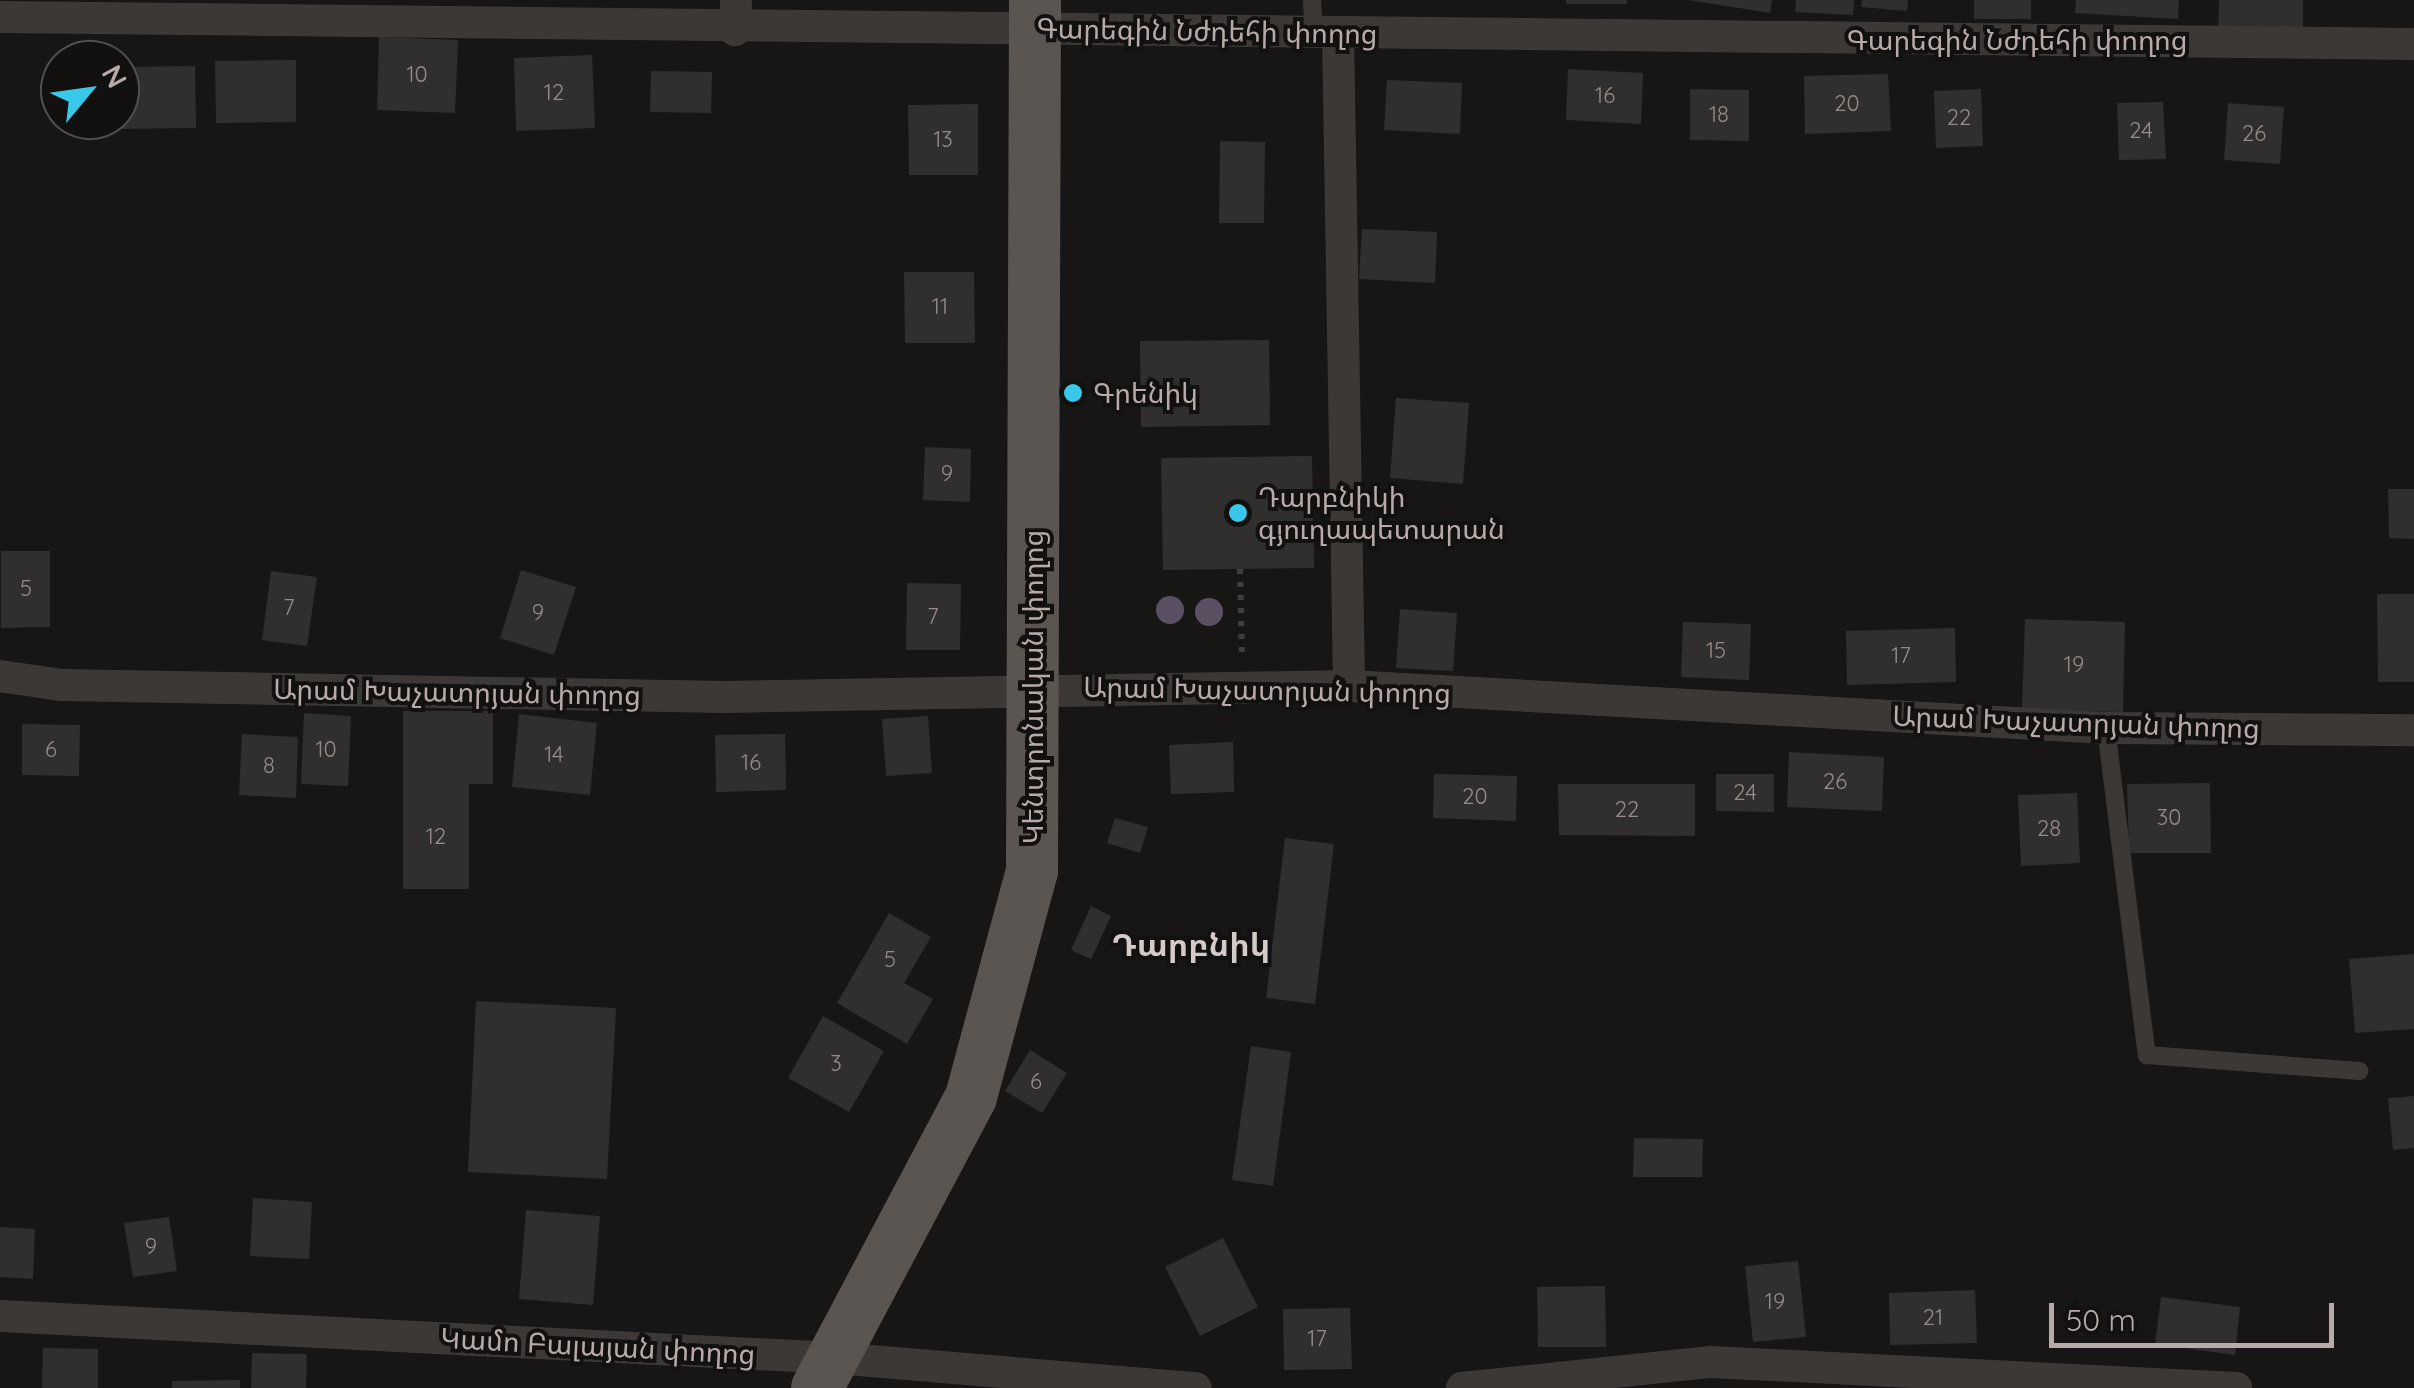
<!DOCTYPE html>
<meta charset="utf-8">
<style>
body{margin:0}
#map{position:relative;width:2414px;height:1388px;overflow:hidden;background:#171615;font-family:Quicksand,"Noto Sans Armenian",sans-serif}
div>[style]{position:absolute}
.building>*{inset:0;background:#312f2d}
.path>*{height:6px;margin-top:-3px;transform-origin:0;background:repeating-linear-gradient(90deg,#433e3c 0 5px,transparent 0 13px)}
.service>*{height:18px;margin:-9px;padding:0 9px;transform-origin:9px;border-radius:9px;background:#3c3836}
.minor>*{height:32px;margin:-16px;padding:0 16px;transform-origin:16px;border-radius:16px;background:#3c3836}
.primary>*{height:52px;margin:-26px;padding:0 26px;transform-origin:26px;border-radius:26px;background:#5b5552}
.trees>*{width:28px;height:28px;margin:-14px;border-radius:50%;background:#5b5062}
.dots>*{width:28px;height:28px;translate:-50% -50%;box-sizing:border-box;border:5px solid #121110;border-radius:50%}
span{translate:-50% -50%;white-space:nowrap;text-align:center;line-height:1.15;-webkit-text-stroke:8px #121110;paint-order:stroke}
.number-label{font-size:22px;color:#958c89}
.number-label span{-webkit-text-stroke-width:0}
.street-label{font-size:28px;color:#b6aba8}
.poi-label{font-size:28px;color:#b6aba8}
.left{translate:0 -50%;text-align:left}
.quarter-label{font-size:32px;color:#d3cbc8;font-weight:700}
.north{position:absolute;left:40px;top:40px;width:100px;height:100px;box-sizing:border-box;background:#121110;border:2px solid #544f4d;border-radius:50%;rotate:61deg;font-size:28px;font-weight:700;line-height:40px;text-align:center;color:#b6aba8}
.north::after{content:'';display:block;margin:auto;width:35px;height:45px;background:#3ac8ea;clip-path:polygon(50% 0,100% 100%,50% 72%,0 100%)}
.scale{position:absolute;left:2049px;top:1303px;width:285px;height:45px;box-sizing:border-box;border:5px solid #b6aba8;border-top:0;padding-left:12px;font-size:30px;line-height:35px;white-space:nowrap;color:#b6aba8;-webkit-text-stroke:8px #121110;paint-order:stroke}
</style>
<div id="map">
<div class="building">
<div style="clip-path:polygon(1566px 0,1627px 0,1627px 4px,1566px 4px)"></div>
<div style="clip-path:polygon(1688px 0,1772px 0,1770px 13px)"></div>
<div style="clip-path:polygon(1796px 0,1854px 0,1853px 15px,1795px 12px)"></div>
<div style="clip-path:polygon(1862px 0,1908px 0,1907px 11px,1861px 7px)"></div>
<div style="clip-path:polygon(1974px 0,2031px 0,2031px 19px,1974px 19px)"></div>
<div style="clip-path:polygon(2076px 0,2179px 0,2178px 19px,2075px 13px)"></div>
<div style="clip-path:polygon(2219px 0,2303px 0,2303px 39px,2218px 36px)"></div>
<div style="clip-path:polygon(379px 37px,458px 40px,455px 113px,377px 110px)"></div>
<div style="clip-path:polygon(592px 55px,595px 128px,516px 131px,514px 58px)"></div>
<div style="clip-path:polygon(296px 60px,296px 122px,216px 123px,215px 61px)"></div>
<div style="clip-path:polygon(195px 66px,196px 128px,116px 129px,120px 67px)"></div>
<div style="clip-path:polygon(1568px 69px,1643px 73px,1641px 124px,1566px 120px)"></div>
<div style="clip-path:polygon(651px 71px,712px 72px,711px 113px,650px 112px)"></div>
<div style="clip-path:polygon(1888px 74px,1891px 131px,1805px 134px,1804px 76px)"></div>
<div style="clip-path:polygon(1387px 80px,1462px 83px,1460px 134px,1384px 130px)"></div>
<div style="clip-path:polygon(1690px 89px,1749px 90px,1749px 141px,1690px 140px)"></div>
<div style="clip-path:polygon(1981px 89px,1983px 146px,1936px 148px,1934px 91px)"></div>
<div style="clip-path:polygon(2163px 102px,2166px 159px,2119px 160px,2117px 103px)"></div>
<div style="clip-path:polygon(2228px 103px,2284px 107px,2280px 164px,2224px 160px)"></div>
<div style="clip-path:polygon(978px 104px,978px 175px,909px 175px,908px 105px)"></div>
<div style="clip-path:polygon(1220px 141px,1265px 142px,1264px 223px,1219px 223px)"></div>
<div style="clip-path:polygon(1362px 229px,1437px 232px,1435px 283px,1359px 279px)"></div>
<div style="clip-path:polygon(904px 272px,974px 272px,975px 343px,905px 343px)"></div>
<div style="clip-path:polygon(1269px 340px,1270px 425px,1141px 427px,1140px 341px)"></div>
<div style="clip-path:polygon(1396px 398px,1469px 403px,1463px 484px,1390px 478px)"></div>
<div style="clip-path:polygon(925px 447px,971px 449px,970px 502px,923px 500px)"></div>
<div style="clip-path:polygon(1312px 456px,1314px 568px,1163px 570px,1161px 458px)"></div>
<div style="clip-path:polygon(2388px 489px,2414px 489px,2414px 539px,2389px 538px)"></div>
<div style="clip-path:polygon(1px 551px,50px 551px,50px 627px,1px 628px)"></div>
<div style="clip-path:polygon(521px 570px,576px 587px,554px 655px,500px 638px)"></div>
<div style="clip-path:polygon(271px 571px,317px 577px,307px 646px,262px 640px)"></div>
<div style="clip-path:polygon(907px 583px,961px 584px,960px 650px,906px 650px)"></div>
<div style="clip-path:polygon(2377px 594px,2414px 594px,2414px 682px,2378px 682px)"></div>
<div style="clip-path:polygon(1400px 609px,1457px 613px,1453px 671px,1396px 668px)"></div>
<div style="clip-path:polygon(2025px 619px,2125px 622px,2123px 712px,2022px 709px)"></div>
<div style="clip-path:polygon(1683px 622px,1751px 624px,1749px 680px,1681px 677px)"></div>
<div style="clip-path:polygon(1955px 628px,1956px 682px,1847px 685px,1846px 631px)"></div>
<div style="clip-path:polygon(403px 711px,493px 711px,493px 784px,469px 784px,469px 889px,403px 889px)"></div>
<div style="clip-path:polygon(304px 713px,351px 716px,348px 786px,301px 784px)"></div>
<div style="clip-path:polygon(519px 714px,597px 723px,590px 795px,512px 787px)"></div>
<div style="clip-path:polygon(928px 716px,932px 773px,886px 776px,882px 719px)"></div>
<div style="clip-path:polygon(22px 724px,80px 725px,79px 776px,22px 775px)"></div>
<div style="clip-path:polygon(242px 734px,298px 737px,296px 798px,239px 795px)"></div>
<div style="clip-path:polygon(785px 734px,786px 790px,716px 792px,715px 735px)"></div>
<div style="clip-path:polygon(1233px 742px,1234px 792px,1171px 794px,1169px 745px)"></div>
<div style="clip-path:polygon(1789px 752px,1884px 757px,1882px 811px,1787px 807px)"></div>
<div style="clip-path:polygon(1434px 774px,1517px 776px,1516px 821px,1433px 818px)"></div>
<div style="clip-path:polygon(1716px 774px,1774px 774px,1774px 812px,1716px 811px)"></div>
<div style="clip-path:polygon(2210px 783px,2211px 853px,2129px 853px,2127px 784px)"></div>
<div style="clip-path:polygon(1558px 784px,1695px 784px,1695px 836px,1559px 835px)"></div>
<div style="clip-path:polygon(2077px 793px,2080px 863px,2021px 866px,2018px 795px)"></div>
<div style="clip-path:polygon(1115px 818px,1148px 827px,1140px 853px,1107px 843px)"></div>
<div style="clip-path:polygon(1285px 838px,1334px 844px,1315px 1004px,1266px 998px)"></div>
<div style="clip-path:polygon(1091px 906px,1111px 916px,1091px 959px,1071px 950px)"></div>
<div style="clip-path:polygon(889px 913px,931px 937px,904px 983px,933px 999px,907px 1044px,837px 1003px)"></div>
<div style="clip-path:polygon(2414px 954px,2414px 1029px,2355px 1033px,2349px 959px)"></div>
<div style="clip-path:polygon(476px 1001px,616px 1008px,607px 1179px,468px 1172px)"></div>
<div style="clip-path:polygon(823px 1016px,884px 1051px,849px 1112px,788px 1078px)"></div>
<div style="clip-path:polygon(1251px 1046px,1291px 1052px,1273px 1186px,1232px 1180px)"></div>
<div style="clip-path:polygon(1030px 1050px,1067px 1073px,1042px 1113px,1005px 1091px)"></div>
<div style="clip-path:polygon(2414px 1096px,2414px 1148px,2393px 1150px,2388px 1098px)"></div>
<div style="clip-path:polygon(1634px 1138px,1703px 1139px,1702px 1177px,1633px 1177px)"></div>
<div style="clip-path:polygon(253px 1198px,312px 1202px,309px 1259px,250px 1256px)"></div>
<div style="clip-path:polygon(526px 1210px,600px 1216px,593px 1305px,519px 1299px)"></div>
<div style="clip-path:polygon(169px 1217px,177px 1271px,133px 1277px,124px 1223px)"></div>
<div style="clip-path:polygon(0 1227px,35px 1229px,33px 1279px,0 1277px)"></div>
<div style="clip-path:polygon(1223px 1238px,1258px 1307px,1200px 1336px,1165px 1267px)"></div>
<div style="clip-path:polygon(1798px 1261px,1806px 1337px,1753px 1342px,1745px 1266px)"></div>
<div style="clip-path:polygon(1605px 1286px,1606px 1347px,1538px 1347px,1537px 1287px)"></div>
<div style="clip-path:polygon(1975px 1290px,1977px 1343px,1890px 1345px,1889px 1293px)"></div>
<div style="clip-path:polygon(2161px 1297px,2240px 1307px,2235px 1355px,2155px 1344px)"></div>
<div style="clip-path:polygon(1350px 1308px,1352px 1369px,1284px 1370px,1283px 1309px)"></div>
<div style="clip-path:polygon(43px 1348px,98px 1349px,98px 1388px,42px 1388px)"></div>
<div style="clip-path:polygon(252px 1353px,307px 1354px,306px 1388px,251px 1388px)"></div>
<div style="clip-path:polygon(240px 1380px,240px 1388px,172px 1388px,172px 1381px)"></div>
</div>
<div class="path">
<div style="left:1240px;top:569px;width:89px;rotate:88.7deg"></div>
</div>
<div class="service">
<div style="left:1312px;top:0;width:34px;rotate:87deg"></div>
<div style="left:2106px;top:728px;width:330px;rotate:82.9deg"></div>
<div style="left:2147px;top:1055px;width:213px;rotate:4.3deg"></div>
</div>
<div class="minor">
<div style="left:0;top:17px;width:2414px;rotate:0.64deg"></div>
<div style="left:735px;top:30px;width:30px;rotate:-88deg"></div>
<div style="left:1338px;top:34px;width:652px;rotate:89.03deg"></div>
<div style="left:0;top:676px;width:63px;rotate:8.3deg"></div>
<div style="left:62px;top:685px;width:663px;rotate:1.04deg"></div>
<div style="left:725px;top:697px;width:624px;rotate:-1.01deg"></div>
<div style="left:1349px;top:686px;width:758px;rotate:3.18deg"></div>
<div style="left:2106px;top:728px;width:308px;rotate:0.4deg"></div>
<div style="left:0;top:1316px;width:836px;rotate:2.88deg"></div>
<div style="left:835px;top:1358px;width:362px;rotate:4.8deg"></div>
<div style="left:1462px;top:1388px;width:250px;rotate:-6deg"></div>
<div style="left:1711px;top:1362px;width:526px;rotate:2.84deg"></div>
</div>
<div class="primary">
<div style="left:817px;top:1388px;width:329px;rotate:-62.1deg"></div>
<div style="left:971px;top:1097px;width:234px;rotate:-74.9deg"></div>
<div style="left:1032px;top:871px;width:871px;rotate:-89.8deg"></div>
</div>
<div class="trees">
<div style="left:1170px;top:610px"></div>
<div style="left:1209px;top:612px"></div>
</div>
<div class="dots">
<div style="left:1073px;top:393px;background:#3ac8ea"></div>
<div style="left:1238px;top:513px;background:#3ac8ea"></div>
</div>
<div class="number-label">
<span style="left:417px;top:75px">10</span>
<span style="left:554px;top:93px">12</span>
<span style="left:1605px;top:96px">16</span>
<span style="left:1847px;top:104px">20</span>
<span style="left:1719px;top:115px">18</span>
<span style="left:1959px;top:118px">22</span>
<span style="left:2141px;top:131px">24</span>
<span style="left:2254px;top:134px">26</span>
<span style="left:943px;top:140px">13</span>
<span style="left:940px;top:307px">11</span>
<span style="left:947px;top:474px">9</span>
<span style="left:26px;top:589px">5</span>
<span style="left:289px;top:608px">7</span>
<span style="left:538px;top:613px">9</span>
<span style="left:933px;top:617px">7</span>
<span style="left:1716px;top:651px">15</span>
<span style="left:1901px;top:656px">17</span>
<span style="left:2074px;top:665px">19</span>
<span style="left:51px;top:750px">6</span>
<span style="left:326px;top:750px">10</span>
<span style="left:554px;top:755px">14</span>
<span style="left:751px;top:763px">16</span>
<span style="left:269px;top:766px">8</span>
<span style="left:1835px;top:782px">26</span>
<span style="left:1745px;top:793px">24</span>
<span style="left:1475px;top:797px">20</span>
<span style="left:1627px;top:810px">22</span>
<span style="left:2169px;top:818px">30</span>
<span style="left:2049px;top:829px">28</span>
<span style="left:436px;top:837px">12</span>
<span style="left:890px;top:960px">5</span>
<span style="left:836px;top:1064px">3</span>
<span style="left:1036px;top:1082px">6</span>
<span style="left:151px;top:1247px">9</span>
<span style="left:1775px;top:1302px">19</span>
<span style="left:1933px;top:1318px">21</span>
<span style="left:1317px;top:1339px">17</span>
</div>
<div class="street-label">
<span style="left:1207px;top:31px;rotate:1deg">Գարեգին Նժդեհի փողոց</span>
<span style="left:2017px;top:40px">Գարեգին Նժդեհի փողոց</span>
<span style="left:1033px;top:687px;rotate:-90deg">Կենտրոնական փողոց</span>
<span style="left:1267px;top:690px;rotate:1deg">Արամ Խաչատրյան փողոց</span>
<span style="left:457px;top:692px;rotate:1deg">Արամ Խաչատրյան փողոց</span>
<span style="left:2076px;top:722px;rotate:2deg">Արամ Խաչատրյան փողոց</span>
<span style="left:598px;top:1346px;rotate:3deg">Կամո Բալայան փողոց</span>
</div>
<div class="poi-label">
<span class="left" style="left:1093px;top:393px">Գրենիկ</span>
<span class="left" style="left:1258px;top:513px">Դարբնիկի<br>գյուղապետարան</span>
</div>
<div class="quarter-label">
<span style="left:1191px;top:944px">Դարբնիկ</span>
</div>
<div class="north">N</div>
<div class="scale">50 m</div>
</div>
